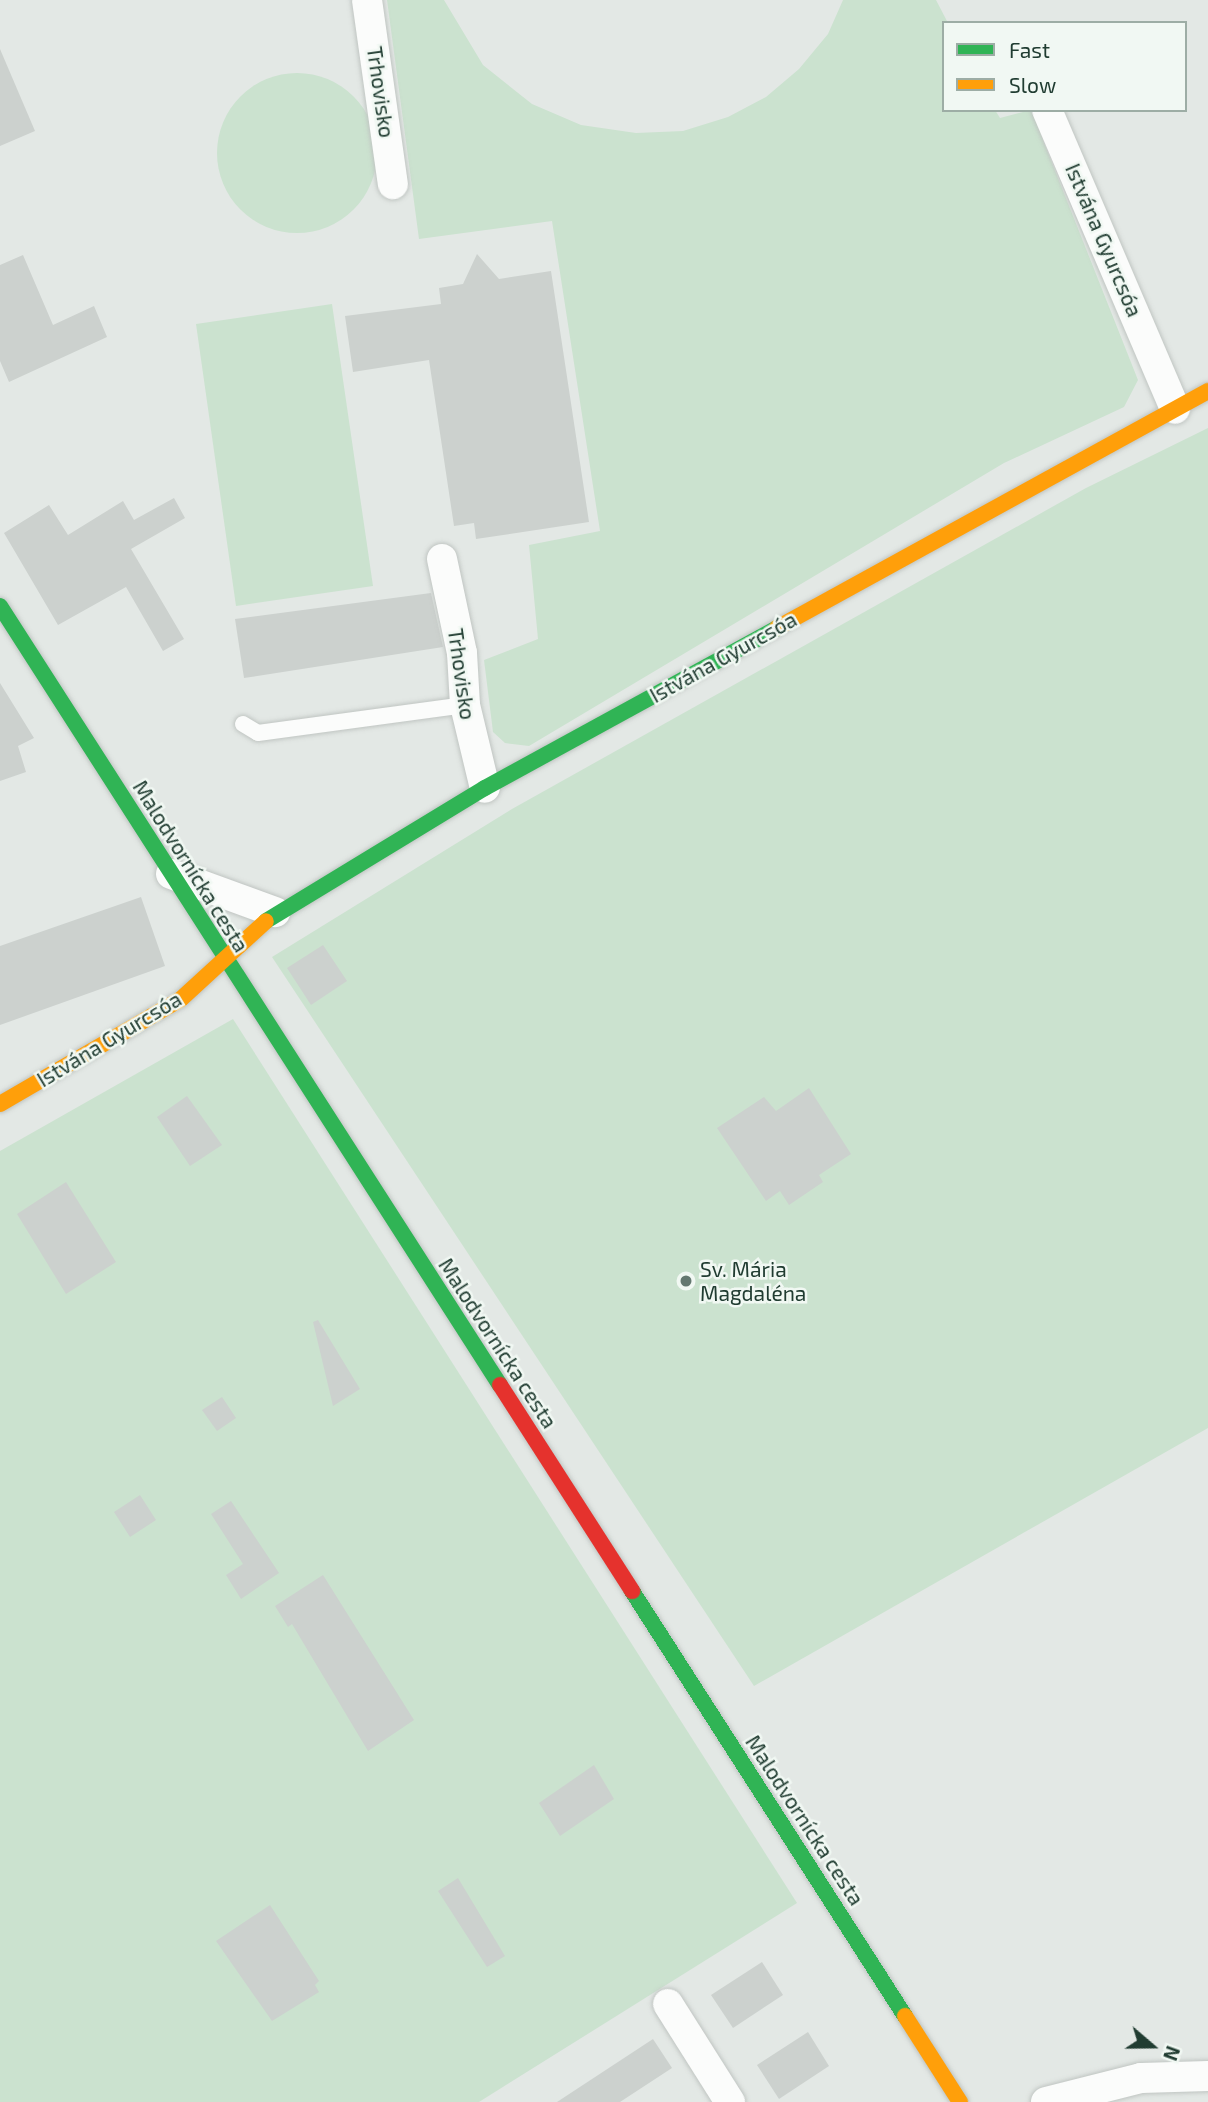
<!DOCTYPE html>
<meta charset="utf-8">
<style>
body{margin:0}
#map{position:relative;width:1208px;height:2102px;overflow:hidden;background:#e3e8e5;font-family:"Exo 2",sans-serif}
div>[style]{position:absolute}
.green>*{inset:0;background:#cbe2cf}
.round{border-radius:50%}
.building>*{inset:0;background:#ccd1ce}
.roads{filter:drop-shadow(0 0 2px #c0c5c2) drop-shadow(0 0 2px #c0c5c2)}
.lane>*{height:16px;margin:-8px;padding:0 8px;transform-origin:8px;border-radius:8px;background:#fbfcfb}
.street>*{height:30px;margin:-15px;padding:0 15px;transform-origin:15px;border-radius:15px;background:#fbfcfb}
.fast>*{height:16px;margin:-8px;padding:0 8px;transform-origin:8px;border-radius:8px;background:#30b455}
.slow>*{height:16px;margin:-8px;padding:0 8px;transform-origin:8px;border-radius:8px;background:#ff9f0a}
.jam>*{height:16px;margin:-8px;padding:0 8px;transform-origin:8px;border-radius:8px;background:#e5322d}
.dots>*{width:19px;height:19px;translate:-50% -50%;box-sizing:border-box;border:4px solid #f1f8f3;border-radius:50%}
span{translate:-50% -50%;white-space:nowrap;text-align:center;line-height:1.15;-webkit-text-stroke:5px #f1f8f3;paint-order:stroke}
.street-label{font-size:21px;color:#203c31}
.poi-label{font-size:21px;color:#203c31}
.left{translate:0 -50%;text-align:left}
.legend{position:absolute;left:942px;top:21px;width:245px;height:91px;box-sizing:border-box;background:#f1f8f3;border:2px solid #9dada5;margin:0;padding:9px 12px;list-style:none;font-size:21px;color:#203c31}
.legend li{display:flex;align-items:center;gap:14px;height:35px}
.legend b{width:35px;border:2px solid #9dada5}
.north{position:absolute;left:1117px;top:2011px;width:70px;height:70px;-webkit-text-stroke:5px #f1f8f3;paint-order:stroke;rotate:110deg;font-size:19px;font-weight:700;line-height:28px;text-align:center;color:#203c31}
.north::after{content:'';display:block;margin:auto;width:24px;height:32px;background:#203c31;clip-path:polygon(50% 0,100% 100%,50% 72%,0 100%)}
</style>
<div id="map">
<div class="green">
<div style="clip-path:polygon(387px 0,444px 0,483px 65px,532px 104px,581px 125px,636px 133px,683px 131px,728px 117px,766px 97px,799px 69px,828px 34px,843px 0,936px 0,948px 23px,944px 23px,944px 110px,995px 110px,1000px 118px,1031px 110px,1138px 380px,1124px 407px,1004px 463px,529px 746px,505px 743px,493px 732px,484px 660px,538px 639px,529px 545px,600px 531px,552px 221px,419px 239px)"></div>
<div class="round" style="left:217px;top:73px;width:160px;height:160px"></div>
<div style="clip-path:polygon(332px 304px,373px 586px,236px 606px,196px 324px)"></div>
<div style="clip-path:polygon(1208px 428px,1208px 1428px,754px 1686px,272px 957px,512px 809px,1086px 488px)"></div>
<div style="clip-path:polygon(233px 1019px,797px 1903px,479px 2102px,0 2102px,0 1151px)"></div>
</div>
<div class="building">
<div style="clip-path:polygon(0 49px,35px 131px,0 146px)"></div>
<div style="clip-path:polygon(477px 254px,499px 279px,551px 271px,589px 522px,476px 539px,474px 523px,454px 526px,429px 360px,353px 372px,345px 316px,441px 304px,439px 288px,463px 284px)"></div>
<div style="clip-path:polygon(23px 255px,53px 325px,94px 306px,107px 337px,9px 382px,0 361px,0 265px)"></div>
<div style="clip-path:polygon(174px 498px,185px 518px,131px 549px,184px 639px,163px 651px,126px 587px,58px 625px,4px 533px,49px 505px,68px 535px,123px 501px,134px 520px)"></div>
<div style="clip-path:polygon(431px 593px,443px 647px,244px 678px,235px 619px)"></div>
<div style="clip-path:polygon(0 683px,34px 738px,18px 746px,26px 772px,0 781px)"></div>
<div style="clip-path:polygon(141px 897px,165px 966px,0 1025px,0 946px)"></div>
<div style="clip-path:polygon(323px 945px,347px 981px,311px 1005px,287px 968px)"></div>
<div style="clip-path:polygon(809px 1088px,851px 1154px,819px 1175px,823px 1182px,789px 1205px,780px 1191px,766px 1201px,717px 1128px,764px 1097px,776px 1111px)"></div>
<div style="clip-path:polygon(187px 1096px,222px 1145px,190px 1166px,157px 1117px)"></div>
<div style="clip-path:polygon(66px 1182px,116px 1262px,66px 1294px,17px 1214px)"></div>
<div style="clip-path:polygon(318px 1320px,360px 1389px,333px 1406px,313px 1322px)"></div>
<div style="clip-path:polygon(222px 1397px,236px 1418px,217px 1431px,202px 1410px)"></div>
<div style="clip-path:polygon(140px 1495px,156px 1520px,130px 1537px,114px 1512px)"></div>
<div style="clip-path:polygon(231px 1501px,279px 1573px,241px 1599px,226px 1575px,243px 1564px,211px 1514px)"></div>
<div style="clip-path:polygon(323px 1575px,414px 1720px,368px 1751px,292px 1624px,288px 1627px,275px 1606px)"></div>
<div style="clip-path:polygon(594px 1765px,614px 1799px,560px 1836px,539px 1803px)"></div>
<div style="clip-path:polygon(458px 1878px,505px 1956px,487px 1967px,438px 1891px)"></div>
<div style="clip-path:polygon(270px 1905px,319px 1981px,315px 1985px,319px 1992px,272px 2021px,216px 1941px)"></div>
<div style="clip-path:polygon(762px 1962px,783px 1995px,733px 2028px,711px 1995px)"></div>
<div style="clip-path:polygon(808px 2032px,829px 2066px,779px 2099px,757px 2065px)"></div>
<div style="clip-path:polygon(653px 2039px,672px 2068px,620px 2102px,557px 2102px)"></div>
</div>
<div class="roads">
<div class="lane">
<div style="left:243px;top:724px;width:17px;rotate:31deg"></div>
<div style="left:258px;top:733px;width:209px;rotate:-7.7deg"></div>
</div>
<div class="street">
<div style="left:367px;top:0;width:186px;rotate:82deg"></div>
<div style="left:1047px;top:110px;width:325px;rotate:66.8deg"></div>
<div style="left:442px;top:559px;width:96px;rotate:78deg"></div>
<div style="left:462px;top:653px;width:52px;rotate:86.7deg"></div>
<div style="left:465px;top:705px;width:85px;rotate:76.5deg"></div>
<div style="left:171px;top:874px;width:111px;rotate:20.1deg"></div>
<div style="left:668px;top:2004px;width:116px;rotate:57.7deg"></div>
<div style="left:1046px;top:2102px;width:98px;rotate:-14.2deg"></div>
<div style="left:1141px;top:2078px;width:67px;rotate:-1.7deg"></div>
</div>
<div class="fast">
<div style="left:0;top:606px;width:926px;rotate:57.31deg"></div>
<div style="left:266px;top:921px;width:256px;rotate:-31.3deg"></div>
<div style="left:485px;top:788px;width:333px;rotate:-28.7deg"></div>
<div style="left:632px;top:1591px;width:505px;rotate:57.29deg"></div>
</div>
<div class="slow">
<div style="left:777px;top:628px;width:492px;rotate:-28.8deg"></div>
<div style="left:0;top:1104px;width:209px;rotate:-30.1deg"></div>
<div style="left:181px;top:999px;width:115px;rotate:-42.5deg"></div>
<div style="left:905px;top:2016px;width:102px;rotate:57.4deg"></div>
</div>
<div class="jam">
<div style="left:500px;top:1385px;width:245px;rotate:57.3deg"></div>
</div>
</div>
<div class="dots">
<div style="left:686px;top:1281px;background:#647870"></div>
</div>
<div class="street-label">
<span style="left:381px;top:92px;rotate:82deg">Trhovisko</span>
<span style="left:1104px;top:240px;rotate:67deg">Istvána Gyurcsóa</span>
<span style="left:723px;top:657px;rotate:-29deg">Istvána Gyurcsóa</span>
<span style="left:462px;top:674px;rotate:82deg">Trhovisko</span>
<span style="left:191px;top:866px;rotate:58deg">Malodvornícka cesta</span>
<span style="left:109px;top:1039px;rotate:-31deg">Istvána Gyurcsóa</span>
<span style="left:498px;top:1343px;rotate:57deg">Malodvornícka cesta</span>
<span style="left:805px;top:1820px;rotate:57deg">Malodvornícka cesta</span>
</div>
<div class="poi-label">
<span class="left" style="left:700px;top:1281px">Sv. Mária<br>Magdaléna</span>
</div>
<ul class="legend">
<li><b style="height:9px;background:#30b455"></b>Fast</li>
<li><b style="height:9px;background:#ff9f0a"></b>Slow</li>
</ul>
<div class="north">N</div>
</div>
